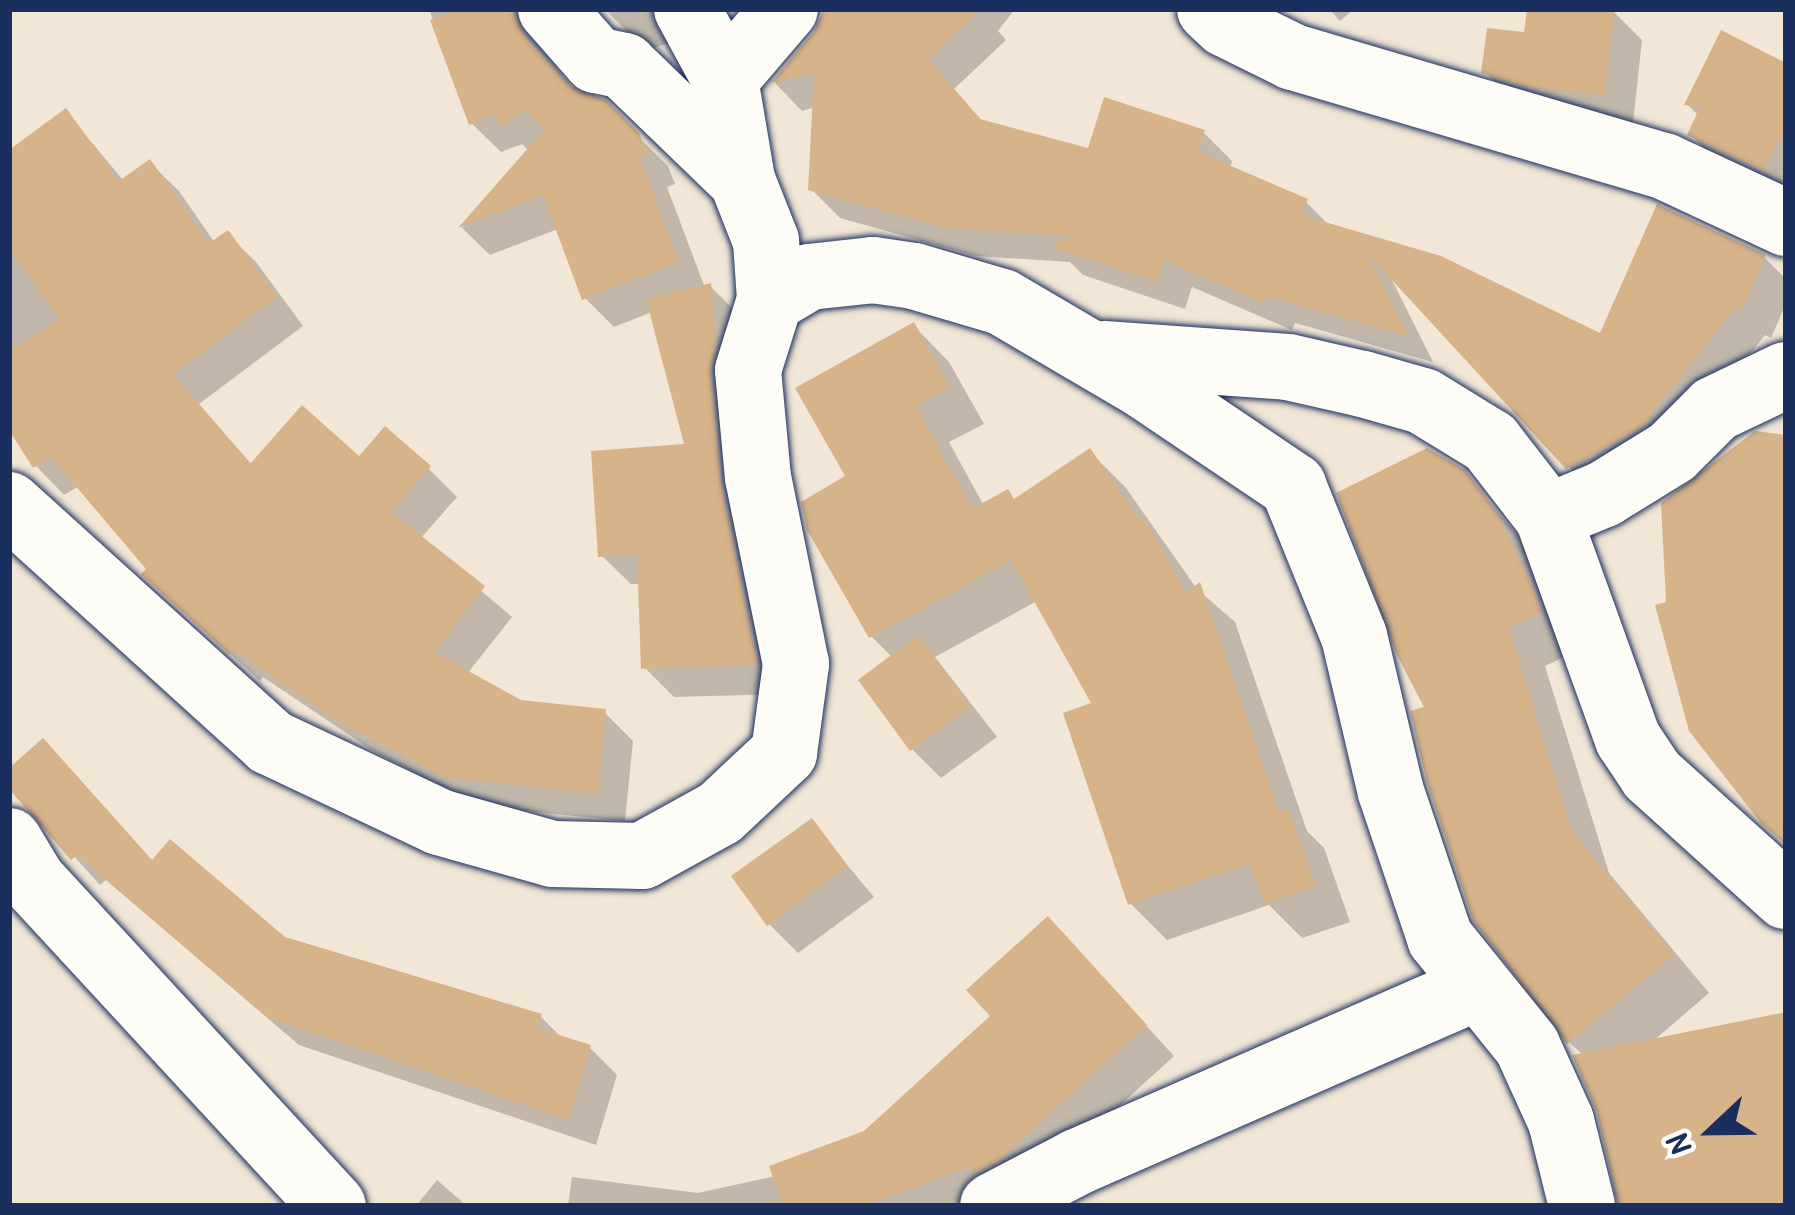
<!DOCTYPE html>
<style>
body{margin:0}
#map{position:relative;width:1795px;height:1215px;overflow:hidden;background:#f2e6d6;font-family:"Patrick Hand",sans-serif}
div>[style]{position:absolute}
.shadow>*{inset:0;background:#0003}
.building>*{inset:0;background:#d7b389}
.roads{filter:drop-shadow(0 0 3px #1b2f5e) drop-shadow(0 0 3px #1b2f5e)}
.minor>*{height:66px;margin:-33px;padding:0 33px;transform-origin:33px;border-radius:33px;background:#fdfcf7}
span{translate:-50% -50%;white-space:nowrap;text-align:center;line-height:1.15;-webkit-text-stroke:12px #fdfcf7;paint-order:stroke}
.frame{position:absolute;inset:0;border:12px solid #1b2f5e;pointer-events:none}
.north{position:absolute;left:1651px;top:1071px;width:120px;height:120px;-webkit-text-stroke:9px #fdfcf7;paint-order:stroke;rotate:248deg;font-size:33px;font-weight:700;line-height:48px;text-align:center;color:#1b2f5e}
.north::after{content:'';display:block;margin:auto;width:42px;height:54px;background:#1b2f5e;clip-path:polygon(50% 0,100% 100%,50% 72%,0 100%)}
</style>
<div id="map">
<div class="shadow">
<div style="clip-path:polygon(429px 9px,557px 9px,543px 28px,543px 50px,574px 90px,604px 103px,668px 166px,675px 184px,667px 187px,705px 288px,710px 286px,739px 315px,784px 694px,674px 697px,644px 667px,641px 584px,631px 584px,601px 555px,688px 447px,652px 312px,614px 327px,585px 298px,558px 229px,490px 255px,462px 228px,529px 151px,522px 144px,501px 152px,471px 123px)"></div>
<div style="clip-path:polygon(605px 9px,658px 9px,671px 42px,646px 51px)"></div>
<div style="clip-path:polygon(829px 9px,1015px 9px,998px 31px,1006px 40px,954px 89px,984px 123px,1090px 152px,1203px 132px,1232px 161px,1230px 169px,1306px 202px,1331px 227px,1601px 337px,1765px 258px,1786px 279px,1786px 303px,1771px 338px,1765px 335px,1669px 455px,1597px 496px,1391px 278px,1433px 362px,1295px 323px,1292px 330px,1192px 287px,1185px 309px,1083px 275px,1070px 262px,976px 256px,840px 218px,811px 189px,815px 107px,802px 111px,775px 83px,816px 35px)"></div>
<div style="clip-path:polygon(1329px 9px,1354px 9px,1340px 21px)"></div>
<div style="clip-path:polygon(1530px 9px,1613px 11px,1642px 40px,1633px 123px,1514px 102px,1485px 72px,1527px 36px)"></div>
<div style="clip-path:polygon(1786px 66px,1786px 195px,1720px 164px,1691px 135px,1699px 116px,1688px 105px)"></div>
<div style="clip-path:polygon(66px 112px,124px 181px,150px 163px,179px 191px,215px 243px,227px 234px,256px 262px,303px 326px,199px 404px,253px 466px,359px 460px,385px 430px,429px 469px,457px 497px,420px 539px,512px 617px,467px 674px,520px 703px,604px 712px,633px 741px,625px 821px,476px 806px,370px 749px,263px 677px,260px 681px,174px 603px,79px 486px,64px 495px,36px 466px,9px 424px,9px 154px)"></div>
<div style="clip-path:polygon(914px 326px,949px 362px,984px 424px,949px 442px,984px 506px,1008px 493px,1016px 501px,1090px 452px,1126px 488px,1197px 589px,1235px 622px,1307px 831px,1324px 848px,1350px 922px,1302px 938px,1269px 905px,1167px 940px,1131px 904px,1095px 705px,1037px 601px,935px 657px,997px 737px,941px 778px,912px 749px,893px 658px,871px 636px,849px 477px)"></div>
<div style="clip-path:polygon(1463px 473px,1530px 549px,1578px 650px,1545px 666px,1609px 873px,1709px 993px,1652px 1042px,1786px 1015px,1786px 1206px,1621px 1206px,1583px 1055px,1569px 1042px,1428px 709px)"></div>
<div style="clip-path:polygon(9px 772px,284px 940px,540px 1016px,563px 1039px,590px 1048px,617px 1075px,596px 1145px,299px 1045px,106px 880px,100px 885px,9px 785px)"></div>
<div style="clip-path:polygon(811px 822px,874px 897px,798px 953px,769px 924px)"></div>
<div style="clip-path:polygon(1076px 949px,1174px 1056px,1027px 1190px,979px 1206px,568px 1206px,572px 1177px,698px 1193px,776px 1176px,866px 1134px)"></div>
<div style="clip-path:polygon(437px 1180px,467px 1206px,416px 1206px)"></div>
</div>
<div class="building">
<div style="clip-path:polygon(460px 9px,515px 9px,523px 34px,568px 85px,606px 100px,639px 133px,648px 155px,640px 158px,679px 262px,582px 300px,543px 195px,458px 228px,544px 130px,525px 109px,501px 127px,496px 114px,469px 125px,430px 20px)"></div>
<div style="clip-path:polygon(824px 9px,981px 9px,928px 59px,980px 119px,1088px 148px,1104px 97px,1205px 130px,1198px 152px,1308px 199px,1301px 215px,1441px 256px,1600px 333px,1657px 204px,1766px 255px,1742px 311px,1735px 308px,1641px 427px,1566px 469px,1367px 253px,1408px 336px,1266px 296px,1263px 303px,1164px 260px,1157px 282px,1051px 247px,1071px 236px,945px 228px,808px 190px,814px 73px,771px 83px,813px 33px)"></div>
<div style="clip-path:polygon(1527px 9px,1614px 9px,1605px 96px,1524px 86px,1481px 73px,1487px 28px,1524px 32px)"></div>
<div style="clip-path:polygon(1721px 30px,1786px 63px,1786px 126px,1764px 171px,1687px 135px,1700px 107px,1684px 105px)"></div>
<div style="clip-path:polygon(66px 108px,119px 181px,150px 159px,209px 243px,228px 230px,277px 296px,173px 374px,250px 464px,302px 405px,359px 456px,385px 426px,431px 466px,391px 512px,485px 586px,434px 652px,521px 700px,606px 709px,598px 794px,445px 778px,337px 721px,233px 650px,229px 654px,141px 574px,146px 569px,51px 457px,33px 468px,9px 430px,9px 351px,59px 319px,9px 248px,9px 150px)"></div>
<div style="clip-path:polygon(711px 283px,716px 348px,711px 373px,721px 481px,757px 665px,641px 669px,637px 554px,598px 557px,591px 451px,684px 444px,646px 299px)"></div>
<div style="clip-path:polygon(914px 322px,950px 387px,916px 406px,972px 509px,1008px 489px,1014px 499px,1090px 448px,1140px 520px,1144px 518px,1186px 593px,1200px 582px,1279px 812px,1289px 809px,1316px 886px,1264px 904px,1250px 864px,1128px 905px,1063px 713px,1091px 703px,1011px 560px,869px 638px,807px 530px,801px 502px,845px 476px,795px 388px)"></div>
<div style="clip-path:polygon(1755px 431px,1786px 435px,1786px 845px,1761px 823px,1689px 731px,1655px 605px,1666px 602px,1661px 503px)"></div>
<div style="clip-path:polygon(1427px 448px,1465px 470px,1494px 508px,1534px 590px,1542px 612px,1509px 628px,1572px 832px,1674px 955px,1567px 1044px,1473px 920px,1427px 782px,1410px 711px,1424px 707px,1397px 655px,1336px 493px)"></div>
<div style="clip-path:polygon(918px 635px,970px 707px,910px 751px,858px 680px)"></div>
<div style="clip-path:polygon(43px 738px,152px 860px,170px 839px,285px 937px,542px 1014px,537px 1028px,591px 1045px,569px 1120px,268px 1018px,77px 855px,71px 860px,9px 789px,9px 768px)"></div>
<div style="clip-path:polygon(812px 818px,848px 866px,767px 926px,731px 876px)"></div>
<div style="clip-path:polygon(1048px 916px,1147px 1025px,998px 1161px,975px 1173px,970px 1167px,863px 1206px,783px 1206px,769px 1166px,864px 1131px,990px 1016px,966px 990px)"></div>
<div style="clip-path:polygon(1786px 1012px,1786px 1206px,1618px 1206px,1597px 1112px,1572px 1055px)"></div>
</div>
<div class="roads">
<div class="minor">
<div style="left:551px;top:9px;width:68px;rotate:48.6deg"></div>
<div style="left:596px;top:60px;width:29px;rotate:12deg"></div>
<div style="left:624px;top:66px;width:164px;rotate:44deg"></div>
<div style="left:742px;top:180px;width:66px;rotate:68.5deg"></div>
<div style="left:766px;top:241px;width:59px;rotate:86.1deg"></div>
<div style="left:687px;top:9px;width:80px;rotate:61.5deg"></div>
<div style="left:725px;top:79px;width:102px;rotate:80.4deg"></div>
<div style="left:1210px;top:9px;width:22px;rotate:43deg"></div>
<div style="left:1226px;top:24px;width:75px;rotate:26.2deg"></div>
<div style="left:1293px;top:57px;width:387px;rotate:16.4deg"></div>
<div style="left:1664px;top:166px;width:135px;rotate:25deg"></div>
<div style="left:725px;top:79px;width:92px;rotate:-49.4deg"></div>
<div style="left:1104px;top:354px;width:184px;rotate:4deg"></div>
<div style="left:1288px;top:367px;width:77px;rotate:12.8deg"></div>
<div style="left:1363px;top:384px;width:62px;rotate:15.8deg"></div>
<div style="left:1423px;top:401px;width:79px;rotate:31.5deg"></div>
<div style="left:1490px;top:442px;width:95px;rotate:52.3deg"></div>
<div style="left:1548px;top:517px;width:236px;rotate:70.2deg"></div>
<div style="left:1628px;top:739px;width:43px;rotate:56.3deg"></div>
<div style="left:1652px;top:775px;width:181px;rotate:42.1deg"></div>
<div style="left:9px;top:505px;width:353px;rotate:42.2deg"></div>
<div style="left:270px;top:742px;width:187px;rotate:25.3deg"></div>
<div style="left:439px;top:822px;width:118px;rotate:15.7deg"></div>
<div style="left:553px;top:854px;width:89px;rotate:1.3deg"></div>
<div style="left:642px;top:856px;width:89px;rotate:-28.9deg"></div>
<div style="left:720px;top:813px;width:88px;rotate:-43.2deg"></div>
<div style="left:784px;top:753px;width:90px;rotate:-82.3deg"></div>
<div style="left:796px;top:664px;width:190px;rotate:-101.5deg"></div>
<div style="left:758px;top:478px;width:108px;rotate:-95.3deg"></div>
<div style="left:748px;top:370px;width:73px;rotate:-72.6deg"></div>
<div style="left:770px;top:300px;width:45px;rotate:-30.5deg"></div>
<div style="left:809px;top:277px;width:64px;rotate:-6.2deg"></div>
<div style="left:873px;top:270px;width:41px;rotate:8.3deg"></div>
<div style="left:914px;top:276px;width:92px;rotate:16.5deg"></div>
<div style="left:1002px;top:302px;width:166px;rotate:30.4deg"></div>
<div style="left:1145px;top:386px;width:179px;rotate:34deg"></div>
<div style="left:1293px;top:486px;width:162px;rotate:67.9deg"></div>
<div style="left:1354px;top:636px;width:160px;rotate:76.7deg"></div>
<div style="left:1391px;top:792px;width:154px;rotate:71.4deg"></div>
<div style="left:1440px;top:938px;width:139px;rotate:51.1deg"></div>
<div style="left:1527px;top:1046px;width:82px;rotate:65.6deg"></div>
<div style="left:1561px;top:1121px;width:88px;rotate:76.1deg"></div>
<div style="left:1548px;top:517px;width:61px;rotate:-22.3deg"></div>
<div style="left:1604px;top:494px;width:80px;rotate:-31.7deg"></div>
<div style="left:1672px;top:452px;width:61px;rotate:-45deg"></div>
<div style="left:1715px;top:409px;width:79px;rotate:-25.6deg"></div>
<div style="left:9px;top:841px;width:47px;rotate:59deg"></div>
<div style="left:33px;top:881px;width:442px;rotate:47.3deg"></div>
<div style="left:993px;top:1206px;width:95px;rotate:-27.6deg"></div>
<div style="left:1077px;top:1162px;width:434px;rotate:-23.6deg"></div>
</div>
</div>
<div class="frame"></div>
<div class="north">N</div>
</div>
